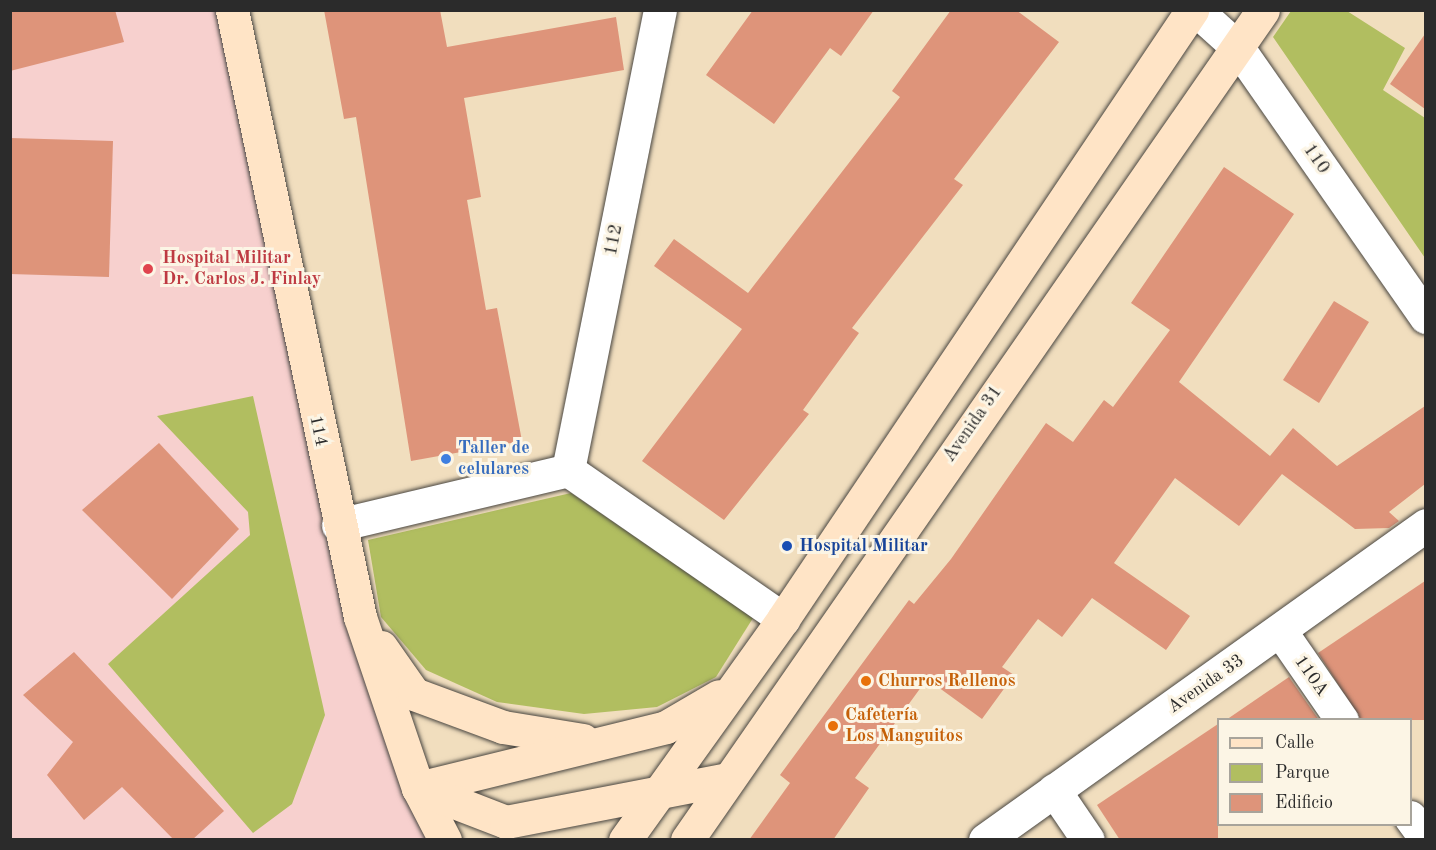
<!DOCTYPE html>
<meta charset="utf-8">
<style>
body{margin:0}
#map{position:relative;width:1436px;height:850px;overflow:hidden;background:#f1debe;font-family:"Old Standard TT",serif}
div>[style]{position:absolute}
.built>*{inset:0;background:#f7d0ce}
.green>*{inset:0;background:#b1be60}
.building>*{inset:0;background:#de947a}
.roads{filter:drop-shadow(0 0 2px #494641) drop-shadow(0 0 2px #494641)}
.minor>*{height:33px;margin:-16.5px;padding:0 16.5px;transform-origin:16.5px;border-radius:16.5px;background:#fff}
.secondary>*{height:33px;margin:-16.5px;padding:0 16.5px;transform-origin:16.5px;border-radius:16.5px;background:#ffe4c6}
.dots>*{width:16px;height:16px;translate:-50% -50%;box-sizing:border-box;border:3px solid #fcf5e5;border-radius:50%}
span{translate:-50% -50%;white-space:nowrap;text-align:center;line-height:1.15;-webkit-text-stroke:6px #fcf5e5;paint-order:stroke}
.street-label{font-size:18px;color:#2b2b2b}
.health-label{font-size:18px;color:#be3a42;font-weight:700}
.left{translate:0 -50%;text-align:left}
.shop-label{font-size:18px;color:#366cbe;font-weight:700}
.transit-label{font-size:18px;color:#164399;font-weight:700}
.food-label{font-size:18px;color:#c56008;font-weight:700}
.frame{position:absolute;inset:0;border:12px solid #2b2b2b;pointer-events:none}
.legend{position:absolute;left:1217px;top:718px;width:195px;height:108px;box-sizing:border-box;background:#fcf5e5;border:2px solid #a8a49b;margin:0;padding:8px 10px;list-style:none;font-size:18px;color:#2b2b2b}
.legend li{display:flex;align-items:center;gap:12px;height:30px}
.legend b{width:30px;border:2px solid #a8a49b}
</style>
<div id="map">
<div class="built">
<div style="clip-path:polygon(10px 11px,232px 11px,321px 444px,439px 839px,11px 839px)"></div>
</div>
<div class="green">
<div style="clip-path:polygon(1291px 11px,1347px 11px,1405px 48px,1383px 90px,1425px 118px,1425px 258px,1273px 37px)"></div>
<div style="clip-path:polygon(253px 396px,325px 715px,292px 804px,253px 833px,108px 664px,250px 535px,248px 512px,157px 416px)"></div>
<div style="clip-path:polygon(571px 493px,753px 618px,716px 677px,657px 707px,584px 714px,497px 702px,426px 670px,381px 617px,368px 540px)"></div>
</div>
<div class="building">
<div style="clip-path:polygon(10px 10px,115px 10px,124px 42px,10px 71px)"></div>
<div style="clip-path:polygon(324px 10px,440px 10px,447px 47px,616px 17px,624px 70px,464px 98px,481px 197px,467px 200px,486px 310px,497px 308px,522px 441px,411px 461px,356px 117px,344px 119px)"></div>
<div style="clip-path:polygon(753px 10px,874px 10px,841px 56px,830px 48px,774px 124px,706px 75px)"></div>
<div style="clip-path:polygon(951px 10px,1016px 10px,1059px 42px,954px 179px,963px 185px,852px 328px,859px 333px,803px 410px,809px 414px,724px 520px,642px 461px,742px 329px,654px 266px,674px 239px,748px 293px,900px 97px,892px 91px)"></div>
<div style="clip-path:polygon(1425px 34px,1425px 109px,1390px 84px)"></div>
<div style="clip-path:polygon(10px 138px,113px 141px,109px 277px,10px 274px)"></div>
<div style="clip-path:polygon(1224px 167px,1294px 214px,1179px 382px,1270px 456px,1293px 428px,1337px 466px,1425px 406px,1425px 484px,1389px 512px,1399px 521px,1389px 528px,1355px 529px,1282px 474px,1239px 526px,1175px 478px,1114px 563px,1190px 616px,1166px 650px,1092px 598px,1062px 637px,1038px 619px,1002px 667px,1014px 675px,982px 719px,927px 679px,855px 778px,869px 788px,833px 840px,749px 840px,790px 783px,780px 775px,909px 600px,914px 604px,951px 559px,1046px 423px,1073px 442px,1104px 400px,1113px 407px,1170px 330px,1131px 303px)"></div>
<div style="clip-path:polygon(1334px 301px,1369px 322px,1319px 403px,1283px 380px)"></div>
<div style="clip-path:polygon(159px 443px,239px 529px,172px 599px,82px 510px)"></div>
<div style="clip-path:polygon(1425px 581px,1425px 720px,1361px 720px,1318px 653px)"></div>
<div style="clip-path:polygon(74px 652px,224px 811px,192px 840px,174px 840px,122px 787px,84px 820px,47px 775px,73px 742px,23px 695px)"></div>
<div style="clip-path:polygon(1289px 677px,1319px 720px,1226px 720px)"></div>
<div style="clip-path:polygon(1218px 724px,1218px 840px,1120px 840px,1097px 805px)"></div>
</div>
<div class="roads">
<div class="minor">
<div style="left:1196px;top:10px;width:57px;rotate:42.1deg"></div>
<div style="left:1238px;top:48px;width:328px;rotate:55.1deg"></div>
<div style="left:568px;top:470px;width:469px;rotate:-78.7deg"></div>
<div style="left:338px;top:525px;width:236px;rotate:-13.4deg"></div>
<div style="left:568px;top:470px;width:262px;rotate:34.7deg"></div>
<div style="left:1281px;top:632px;width:107px;rotate:55.3deg"></div>
<div style="left:1054px;top:790px;width:60px;rotate:55.8deg"></div>
<div style="left:1410px;top:817px;width:27px;rotate:54deg"></div>
<div style="left:985px;top:840px;width:542px;rotate:-35.54deg"></div>
</div>
<div class="secondary">
<div style="left:232px;top:10px;width:620px;rotate:78.09deg"></div>
<div style="left:360px;top:617px;width:181px;rotate:71.3deg"></div>
<div style="left:418px;top:788px;width:59px;rotate:62.6deg"></div>
<div style="left:381px;top:647px;width:57px;rotate:54.9deg"></div>
<div style="left:414px;top:694px;width:95px;rotate:20.3deg"></div>
<div style="left:503px;top:727px;width:81px;rotate:9.2deg"></div>
<div style="left:418px;top:788px;width:255px;rotate:-13.8deg"></div>
<div style="left:666px;top:727px;width:61px;rotate:-30.3deg"></div>
<div style="left:418px;top:788px;width:94px;rotate:21.1deg"></div>
<div style="left:506px;top:822px;width:221px;rotate:-11deg"></div>
<div style="left:625px;top:840px;width:272px;rotate:-54.4deg"></div>
<div style="left:783px;top:619px;width:734px;rotate:-56.11deg"></div>
<div style="left:687px;top:840px;width:1010px;rotate:-55.24deg"></div>
</div>
</div>
<div class="dots">
<div style="left:148px;top:269px;background:#e0444e"></div>
<div style="left:446px;top:459px;background:#3f7fe0"></div>
<div style="left:787px;top:546px;background:#1a4fb4"></div>
<div style="left:866px;top:681px;background:#e8710a"></div>
<div style="left:833px;top:726px;background:#e8710a"></div>
</div>
<div class="street-label">
<span style="left:1316px;top:159px;rotate:55deg">110</span>
<span style="left:614px;top:240px;rotate:-79deg">112</span>
<span style="left:973px;top:424px;rotate:-55deg">Avenida 31</span>
<span style="left:318px;top:431px;rotate:78deg">114</span>
<span style="left:1311px;top:676px;rotate:55deg">110A</span>
<span style="left:1206px;top:684px;rotate:-35deg">Avenida 33</span>
</div>
<div class="health-label">
<span class="left" style="left:162px;top:269px">Hospital Militar<br>Dr. Carlos J. Finlay</span>
</div>
<div class="shop-label">
<span class="left" style="left:458px;top:459px">Taller de<br>celulares</span>
</div>
<div class="transit-label">
<span class="left" style="left:799px;top:546px">Hospital Militar</span>
</div>
<div class="food-label">
<span class="left" style="left:878px;top:681px">Churros Rellenos</span>
<span class="left" style="left:845px;top:726px">Cafetería<br>Los Manguitos</span>
</div>
<div class="frame"></div>
<ul class="legend">
<li><b style="height:8px;background:#ffe4c6"></b>Calle</li>
<li><b style="height:16px;background:#b1be60"></b>Parque</li>
<li><b style="height:16px;background:#de947a"></b>Edificio</li>
</ul>
</div>
